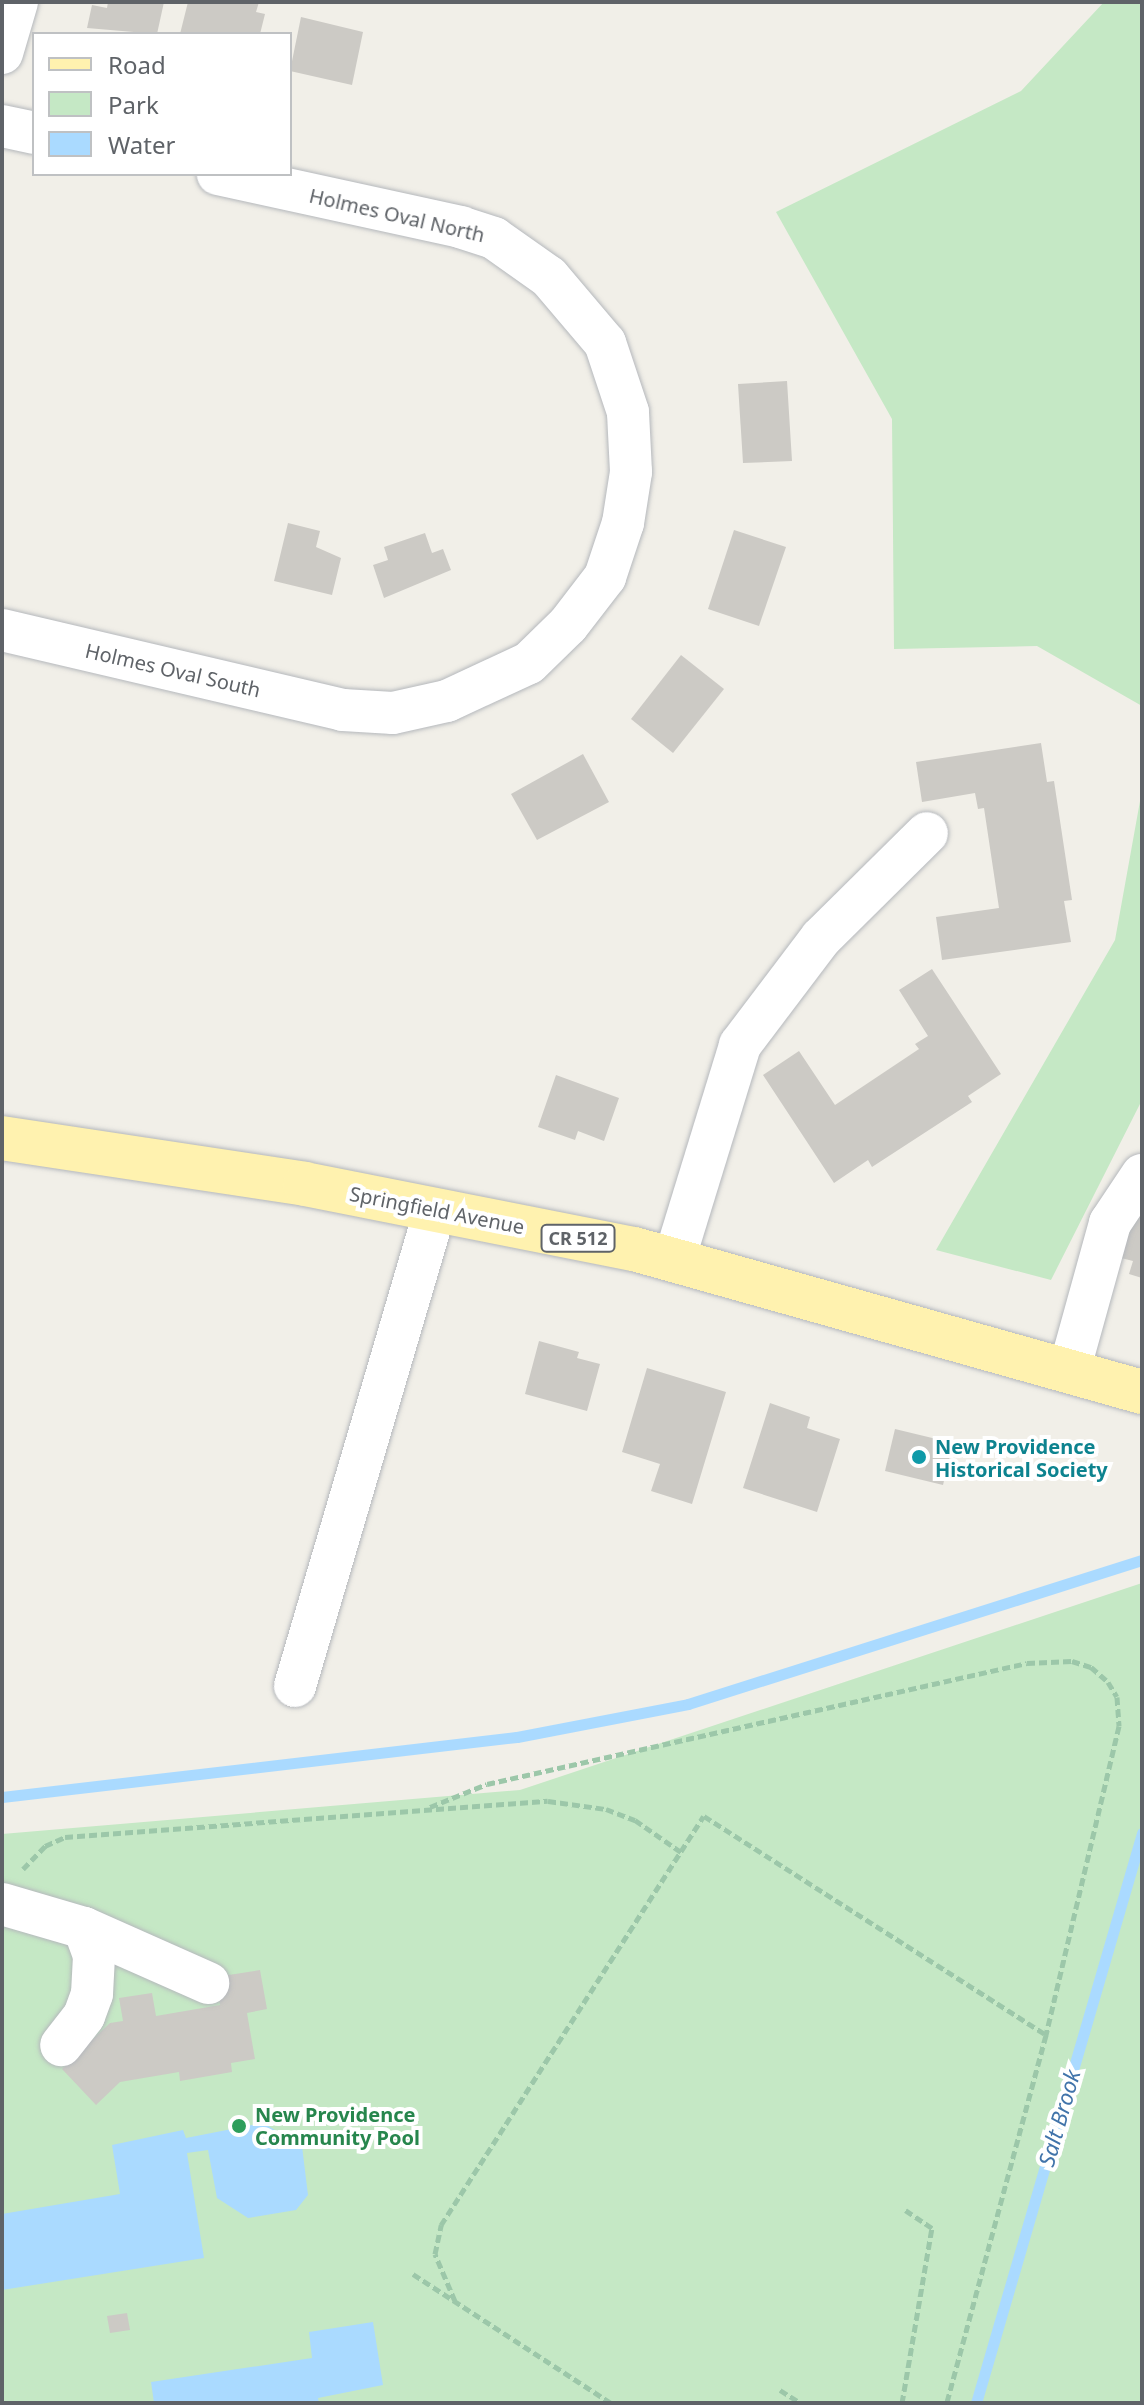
<!DOCTYPE html>
<style>
body{margin:0}
#map{position:relative;width:1144px;height:2405px;overflow:hidden;background:#f1efe8;font-family:"Noto Sans",sans-serif}
div>[style]{position:absolute}
.green>*{inset:0;background:#c5e8c5}
.water>*{inset:0;background:#aadaff}
.stream>*{height:11px;margin:-5.5px;padding:0 5.5px;transform-origin:5.5px;border-radius:5.5px;background:#aadaff}
.building>*{inset:0;background:#cccac5}
.path>*{height:5px;margin-top:-2.5px;transform-origin:0;background:repeating-linear-gradient(90deg,#9cc7a9 0 8px,transparent 0 12px)}
.roads{filter:drop-shadow(0 0 2px #b5b8bc) drop-shadow(0 0 2px #b5b8bc)}
.minor>*{height:42px;margin:-21px;padding:0 21px;transform-origin:21px;border-radius:21px;background:#fff}
.major>*{height:44px;margin:-22px;padding:0 22px;transform-origin:22px;border-radius:22px;background:#fff2af}
.dots>*{width:22px;height:22px;translate:-50% -50%;box-sizing:border-box;border:4px solid #fff;border-radius:50%}
span{translate:-50% -50%;white-space:nowrap;text-align:center;line-height:1.15;-webkit-text-stroke:8px #fff;paint-order:stroke}
.shield-label span{padding:2px 6px;background:#fff;border:2px solid;border-radius:6px;-webkit-text-stroke-width:0}
.shield-label{font-size:18px;color:#5f6368;font-weight:700}
.street-label{font-size:20px;color:#5f6368}
.culture-label{font-size:20px;color:#0d838f;font-weight:700}
.left{translate:0 -50%;text-align:left}
.leisure-label{font-size:20px;color:#27864d;font-weight:700}
.water-label{font-size:22px;color:#4174aa;font-style:italic}
.frame{position:absolute;inset:0;border:4px solid #5f6368;pointer-events:none}
.legend{position:absolute;left:32px;top:32px;width:260px;height:144px;box-sizing:border-box;background:#fff;border:2px solid #bfc1c3;margin:0;padding:10px 14px;list-style:none;font-size:24px;color:#5f6368}
.legend li{display:flex;align-items:center;gap:16px;height:40px}
.legend b{width:40px;border:2px solid #bfc1c3}
</style>
<div id="map">
<div class="green">
<div style="clip-path:polygon(1104px 2px,1142px 2px,1142px 706px,1037px 646px,894px 649px,892px 419px,776px 212px,1021px 91px)"></div>
<div style="clip-path:polygon(1142px 790px,1142px 1100px,1051px 1280px,936px 1250px,1115px 940px)"></div>
<div style="clip-path:polygon(1142px 1583px,1142px 2403px,2px 2403px,2px 1834px,520px 1790px)"></div>
</div>
<div class="water">
<div style="clip-path:polygon(263px 2123px,302px 2146px,308px 2195px,296px 2210px,248px 2218px,217px 2198px,208px 2150px,187px 2153px,204px 2258px,2px 2290px,2px 2214px,120px 2194px,112px 2145px,183px 2130px,186px 2138px)"></div>
<div style="clip-path:polygon(373px 2322px,383px 2385px,318px 2398px,319px 2403px,154px 2403px,151px 2382px,312px 2358px,309px 2332px)"></div>
</div>
<div class="stream">
<div style="left:2px;top:1797px;width:518px;rotate:-6.65deg"></div>
<div style="left:517px;top:1737px;width:174px;rotate:-10.9deg"></div>
<div style="left:688px;top:1704px;width:476px;rotate:-17.6deg"></div>
<div style="left:976px;top:2403px;width:594px;rotate:-73.76deg"></div>
</div>
<div class="building">
<div style="clip-path:polygon(108px 2px,164px 2px,157px 34px,87px 28px,92px 5px,107px 8px)"></div>
<div style="clip-path:polygon(188px 2px,259px 2px,256px 12px,265px 14px,260px 34px,180px 34px)"></div>
<div style="clip-path:polygon(301px 17px,363px 32px,352px 85px,290px 71px)"></div>
<div style="clip-path:polygon(787px 381px,792px 461px,743px 463px,738px 384px)"></div>
<div style="clip-path:polygon(288px 523px,320px 531px,316px 547px,341px 558px,332px 595px,274px 581px)"></div>
<div style="clip-path:polygon(734px 530px,786px 547px,759px 626px,708px 609px)"></div>
<div style="clip-path:polygon(425px 533px,432px 553px,443px 549px,451px 570px,384px 598px,373px 565px,388px 560px,384px 547px)"></div>
<div style="clip-path:polygon(681px 655px,724px 689px,673px 753px,631px 719px)"></div>
<div style="clip-path:polygon(1041px 743px,1047px 782px,1054px 781px,1072px 900px,1064px 901px,1071px 942px,942px 960px,936px 917px,999px 908px,984px 808px,978px 809px,975px 793px,922px 802px,916px 762px)"></div>
<div style="clip-path:polygon(583px 754px,609px 802px,537px 840px,511px 794px)"></div>
<div style="clip-path:polygon(932px 969px,1001px 1074px,968px 1096px,972px 1102px,872px 1167px,868px 1160px,834px 1183px,763px 1075px,799px 1051px,835px 1105px,919px 1049px,915px 1044px,928px 1036px,899px 990px)"></div>
<div style="clip-path:polygon(556px 1075px,619px 1098px,604px 1141px,578px 1131px,575px 1140px,538px 1127px)"></div>
<div style="clip-path:polygon(1142px 1205px,1142px 1278px,1129px 1274px,1133px 1261px,1117px 1257px)"></div>
<div style="clip-path:polygon(539px 1341px,579px 1352px,577px 1358px,600px 1364px,587px 1411px,525px 1394px)"></div>
<div style="clip-path:polygon(647px 1368px,726px 1392px,692px 1504px,651px 1491px,660px 1464px,622px 1452px)"></div>
<div style="clip-path:polygon(770px 1403px,810px 1417px,807px 1428px,840px 1439px,817px 1512px,743px 1488px)"></div>
<div style="clip-path:polygon(895px 1429px,953px 1443px,943px 1485px,885px 1471px)"></div>
<div style="clip-path:polygon(260px 1970px,267px 2009px,247px 2013px,255px 2059px,231px 2063px,232px 2072px,180px 2081px,179px 2072px,120px 2082px,96px 2105px,62px 2069px,110px 2023px,123px 2021px,119px 1998px,152px 1993px,156px 2016px,220px 2005px,216px 1977px)"></div>
<div style="clip-path:polygon(127px 2313px,130px 2330px,110px 2333px,107px 2316px)"></div>
</div>
<div class="path">
<div style="left:430px;top:1807px;width:61px;rotate:-22deg"></div>
<div style="left:487px;top:1784px;width:553px;rotate:-12.63deg"></div>
<div style="left:1027px;top:1663px;width:45px;rotate:-2.5deg"></div>
<div style="left:1072px;top:1661px;width:20px;rotate:18deg"></div>
<div style="left:1091px;top:1667px;width:23px;rotate:41deg"></div>
<div style="left:1108px;top:1682px;width:17px;rotate:59deg"></div>
<div style="left:1117px;top:1697px;width:29px;rotate:86deg"></div>
<div style="left:1119px;top:1726px;width:318px;rotate:103.3deg"></div>
<div style="left:1046px;top:2035px;width:381px;rotate:105.1deg"></div>
<div style="left:23px;top:1869px;width:32px;rotate:-46deg"></div>
<div style="left:45px;top:1846px;width:22px;rotate:-24deg"></div>
<div style="left:65px;top:1837px;width:484px;rotate:-4.3deg"></div>
<div style="left:548px;top:1801px;width:59px;rotate:7.9deg"></div>
<div style="left:606px;top:1809px;width:31px;rotate:21deg"></div>
<div style="left:635px;top:1820px;width:56px;rotate:34.8deg"></div>
<div style="left:413px;top:2274px;width:236px;rotate:33.1deg"></div>
<div style="left:455px;top:2301px;width:51px;rotate:-113.1deg"></div>
<div style="left:435px;top:2254px;width:30px;rotate:-78deg"></div>
<div style="left:441px;top:2225px;width:486px;rotate:-57.3deg"></div>
<div style="left:704px;top:1816px;width:406px;rotate:32.6deg"></div>
<div style="left:780px;top:2390px;width:25px;rotate:32deg"></div>
<div style="left:902px;top:2403px;width:178px;rotate:-80.3deg"></div>
<div style="left:932px;top:2228px;width:32px;rotate:-146deg"></div>
</div>
<div class="roads">
<div class="minor">
<div style="left:2px;top:53px;width:53px;rotate:-73.6deg"></div>
<div style="left:2px;top:126px;width:33px;rotate:12deg"></div>
<div style="left:2px;top:630px;width:350px;rotate:13.2deg"></div>
<div style="left:343px;top:710px;width:50px;rotate:3.4deg"></div>
<div style="left:393px;top:713px;width:55px;rotate:-12.5deg"></div>
<div style="left:447px;top:701px;width:90px;rotate:-24.9deg"></div>
<div style="left:529px;top:663px;width:54px;rotate:-44.3deg"></div>
<div style="left:568px;top:625px;width:61px;rotate:-52.4deg"></div>
<div style="left:605px;top:577px;width:57px;rotate:-71.6deg"></div>
<div style="left:623px;top:523px;width:52px;rotate:-81.1deg"></div>
<div style="left:631px;top:472px;width:60px;rotate:-92.9deg"></div>
<div style="left:628px;top:412px;width:73px;rotate:-108.4deg"></div>
<div style="left:605px;top:343px;width:87px;rotate:-130.3deg"></div>
<div style="left:549px;top:277px;width:67px;rotate:-144.7deg"></div>
<div style="left:494px;top:238px;width:35px;rotate:-162deg"></div>
<div style="left:461px;top:227px;width:249px;rotate:-167.7deg"></div>
<div style="left:674px;top:1260px;width:225px;rotate:-72.9deg"></div>
<div style="left:740px;top:1045px;width:134px;rotate:-52.9deg"></div>
<div style="left:821px;top:938px;width:149px;rotate:-44.7deg"></div>
<div style="left:1069px;top:1371px;width:154px;rotate:-74.5deg"></div>
<div style="left:1110px;top:1223px;width:58px;rotate:-56.3deg"></div>
<div style="left:295px;top:1686px;width:496px;rotate:-73.6deg"></div>
<div style="left:2px;top:1904px;width:85px;rotate:16.3deg"></div>
<div style="left:84px;top:1928px;width:30px;rotate:70deg"></div>
<div style="left:94px;top:1956px;width:38px;rotate:93deg"></div>
<div style="left:92px;top:1994px;width:23px;rotate:110deg"></div>
<div style="left:84px;top:2016px;width:37px;rotate:128deg"></div>
<div style="left:84px;top:1928px;width:136px;rotate:23.9deg"></div>
</div>
<div class="major">
<div style="left:2px;top:1138px;width:306px;rotate:8.6deg"></div>
<div style="left:305px;top:1184px;width:335px;rotate:11.2deg"></div>
<div style="left:634px;top:1249px;width:528px;rotate:15.72deg"></div>
</div>
</div>
<div class="dots">
<div style="left:919px;top:1457px;background:#0f9aa8"></div>
<div style="left:239px;top:2126px;background:#2e9e5b"></div>
</div>
<div class="shield-label">
<span style="left:578px;top:1238px">CR 512</span>
</div>
<div class="street-label">
<span style="left:397px;top:215px;rotate:13deg">Holmes Oval North</span>
<span style="left:173px;top:670px;rotate:13deg">Holmes Oval South</span>
<span style="left:437px;top:1210px;rotate:11deg">Springfield Avenue</span>
</div>
<div class="culture-label">
<span class="left" style="left:935px;top:1458px">New Providence<br>Historical Society</span>
</div>
<div class="leisure-label">
<span class="left" style="left:255px;top:2126px">New Providence<br>Community Pool</span>
</div>
<div class="water-label">
<span style="left:1059px;top:2118px;rotate:-74deg">Salt Brook</span>
</div>
<div class="frame"></div>
<ul class="legend">
<li><b style="height:10px;background:#fff2af"></b>Road</li>
<li><b style="height:22px;background:#c5e8c5"></b>Park</li>
<li><b style="height:22px;background:#aadaff"></b>Water</li>
</ul>
</div>
